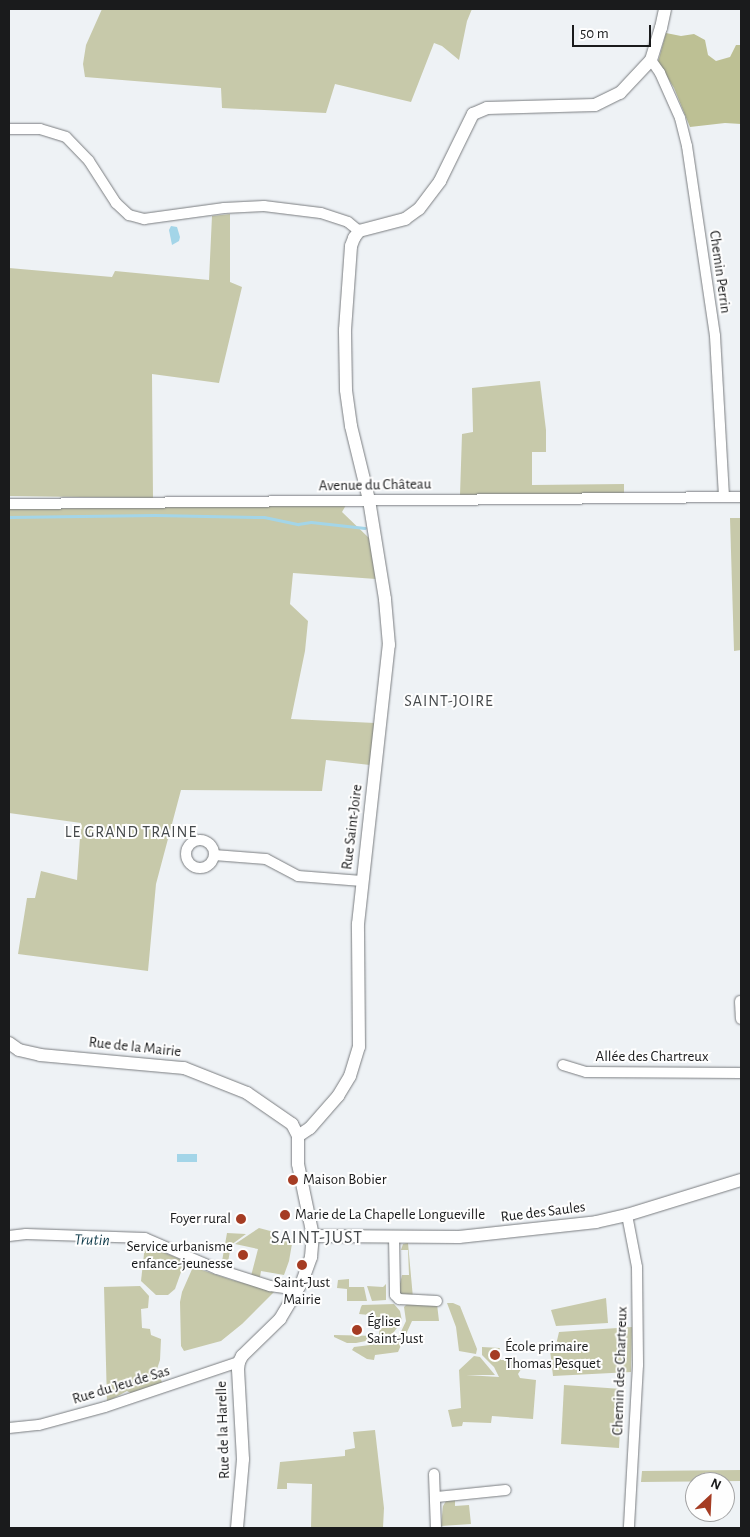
<!DOCTYPE html>
<meta charset="utf-8">
<style>
body{margin:0}
#map{position:relative;width:750px;height:1537px;overflow:hidden;background:#eef2f5;font-family:"Alegreya Sans",sans-serif}
div>[style]{position:absolute}
.green>*{inset:0;background:#c7c9aa}
.forest>*{inset:0;background:#bdc094}
.water>*{inset:0;background:#a3d5e8}
.stream>*{height:3px;margin:-1.5px;padding:0 1.5px;transform-origin:1.5px;border-radius:1.5px;background:#a3d5e8}
.roads{filter:drop-shadow(0 0 1px #7a7d80) drop-shadow(0 0 1px #7a7d80)}
.minor>*{height:10px;margin:-5px;padding:0 5px;transform-origin:5px;border-radius:5px;background:#fff}
.minor>.ring{margin:-5px;padding:0;box-sizing:content-box;background:none;border:10px solid #fff;border-radius:50%}
.tertiary>*{height:12px;margin:-6px;padding:0 6px;transform-origin:6px;border-radius:6px;background:#fff}
.dots>*{width:14px;height:14px;translate:-50% -50%;box-sizing:border-box;border:2px solid #fefefe;border-radius:50%}
span{translate:-50% -50%;white-space:nowrap;text-align:center;line-height:1.15;-webkit-text-stroke:4px #fefefe;paint-order:stroke}
.street-label{font-size:15px;color:#1a1b1c}
.poi-label{font-size:15px;color:#1a1b1c}
.left{translate:0 -50%;text-align:left}
.right{translate:-100% -50%;text-align:right}
.neighbourhood-label{font-size:16px;color:#464a4c;letter-spacing:1px}
.water-label{font-size:16px;color:#0f3b4a;font-style:italic}
.quarter-label{font-size:18px;color:#464a4c;letter-spacing:1px}
.frame{position:absolute;inset:0;border:10px solid #1a1b1c;pointer-events:none}
.north{position:absolute;left:685px;top:1472px;width:50px;height:50px;box-sizing:border-box;background:#fefefe;border:1px solid #a3a3a4;border-radius:50%;rotate:25deg;font-size:14px;font-weight:700;line-height:20px;text-align:center;color:#1a1b1c}
.north::after{content:'';display:block;margin:auto;width:18px;height:22px;background:#a53c23;clip-path:polygon(50% 0,100% 100%,50% 72%,0 100%)}
.scale{position:absolute;left:572px;top:25px;width:79px;height:22px;box-sizing:border-box;border:2px solid #1a1b1c;border-top:0;padding-left:6px;font-size:15px;line-height:18px;white-space:nowrap;color:#1a1b1c;-webkit-text-stroke:4px #fefefe;paint-order:stroke}
</style>
<div id="map">
<div class="green">
<div style="clip-path:polygon(102px 9px,472px 9px,467px 21px,459px 60px,442px 46px,434px 43px,411px 102px,335px 84px,326px 113px,222px 108px,221px 88px,85px 77px,83px 64px,86px 45px)"></div>
<div style="clip-path:polygon(230px 214px,230px 282px,242px 287px,219px 383px,152px 374px,153px 498px,9px 496px,9px 268px,112px 277px,115px 271px,209px 280px,212px 216px)"></div>
<div style="clip-path:polygon(540px 381px,546px 430px,546px 452px,532px 452px,532px 485px,624px 484px,624px 494px,460px 495px,462px 434px,473px 432px,472px 388px)"></div>
<div style="clip-path:polygon(346px 505px,342px 512px,369px 538px,376px 579px,293px 573px,290px 604px,308px 621px,305px 651px,291px 719px,375px 723px,370px 765px,326px 760px,322px 791px,181px 790px,156px 884px,148px 971px,18px 954px,27px 898px,35px 898px,41px 871px,77px 880px,81px 823px,9px 813px,9px 509px)"></div>
<div style="clip-path:polygon(730px 518px,741px 518px,741px 650px,734px 651px)"></div>
<div style="clip-path:polygon(259px 1228px,274px 1232px,275px 1241px,293px 1238px,289px 1261px,284px 1275px,261px 1271px,260px 1277px,251px 1276px,258px 1249px,235px 1244px)"></div>
<div style="clip-path:polygon(227px 1233px,246px 1234px,231px 1245px,227px 1268px,221px 1267px)"></div>
<div style="clip-path:polygon(408px 1243px,413px 1298px,406px 1298px,398px 1292px,402px 1275px,409px 1275px,408px 1250px,401px 1250px,403px 1244px)"></div>
<div style="clip-path:polygon(145px 1245px,185px 1261px,175px 1289px,168px 1295px,156px 1295px,141px 1281px)"></div>
<div style="clip-path:polygon(193px 1267px,232px 1280px,275px 1291px,242px 1324px,221px 1341px,184px 1351px,181px 1346px,180px 1302px,182px 1292px)"></div>
<div style="clip-path:polygon(349px 1279px,349px 1287px,364px 1287px,367px 1301px,347px 1301px,347px 1289px,337px 1288px,338px 1280px)"></div>
<div style="clip-path:polygon(386px 1284px,386px 1300px,372px 1301px,367px 1286px,383px 1287px)"></div>
<div style="clip-path:polygon(140px 1286px,149px 1296px,148px 1308px,141px 1309px,142px 1328px,150px 1329px,151px 1335px,161px 1339px,160px 1360px,157px 1369px,163px 1385px,132px 1394px,127px 1391px,107px 1402px,104px 1287px)"></div>
<div style="clip-path:polygon(606px 1298px,608px 1323px,556px 1326px,551px 1310px)"></div>
<div style="clip-path:polygon(408px 1303px,437px 1304px,439px 1321px,412px 1321px,398px 1352px,375px 1355px,374px 1360px,367px 1359px,352px 1350px,354px 1347px,378px 1344px,399px 1336px,406px 1321px,404px 1307px)"></div>
<div style="clip-path:polygon(447px 1303px,453px 1303px,460px 1306px,477px 1349px,476px 1354px,459px 1351px,456px 1327px)"></div>
<div style="clip-path:polygon(394px 1304px,400px 1311px,402px 1321px,391px 1336px,356px 1343px,347px 1343px,334px 1337px,334px 1335px,379px 1336px,380px 1320px,369px 1319px,369px 1315px,359px 1314px,361px 1307px,362px 1305px)"></div>
<div style="clip-path:polygon(632px 1327px,631px 1372px,553px 1376px,550px 1350px,555px 1349px,559px 1332px)"></div>
<div style="clip-path:polygon(482px 1347px,500px 1348px,498px 1353px,501px 1360px,520px 1360px,523px 1366px,518px 1374px,520px 1378px,536px 1380px,533px 1419px,492px 1416px,491px 1423px,463px 1422px,462px 1426px,452px 1427px,448px 1410px,461px 1408px,459px 1370px,474px 1356px,480px 1357px,495px 1375px,466px 1375px,499px 1377px,494px 1367px,482px 1355px)"></div>
<div style="clip-path:polygon(564px 1385px,622px 1389px,619px 1448px,561px 1444px)"></div>
<div style="clip-path:polygon(375px 1430px,384px 1508px,383px 1528px,311px 1528px,312px 1484px,287px 1483px,287px 1489px,277px 1489px,280px 1462px,345px 1456px,345px 1450px,355px 1448px,353px 1432px)"></div>
<div style="clip-path:polygon(741px 1470px,741px 1481px,641px 1482px,642px 1471px)"></div>
<div style="clip-path:polygon(455px 1499px,455px 1506px,469px 1505px,471px 1524px,441px 1526px,443px 1506px,446px 1501px)"></div>
</div>
<div class="forest">
<div style="clip-path:polygon(666px 33px,681px 36px,694px 34px,705px 40px,708px 55px,716px 61px,730px 57px,736px 45px,741px 45px,741px 124px,725px 123px,690px 127px,674px 88px,658px 62px)"></div>
</div>
<div class="water">
<div style="clip-path:polygon(171px 226px,177px 227px,180px 237px,179px 241px,172px 245px,169px 230px)"></div>
<div style="clip-path:polygon(177px 1154px,197px 1154px,197px 1162px,177px 1162px)"></div>
</div>
<div class="stream">
<div style="left:9px;top:517px;width:146px;rotate:-0.8deg"></div>
<div style="left:155px;top:515px;width:109px;rotate:1.1deg"></div>
<div style="left:264px;top:517px;width:35px;rotate:12deg"></div>
<div style="left:298px;top:524px;width:13px;rotate:-9deg"></div>
<div style="left:311px;top:522px;width:54px;rotate:6.3deg"></div>
</div>
<div class="roads">
<div class="minor">
<div style="left:651px;top:60px;width:16px;rotate:55deg"></div>
<div style="left:660px;top:73px;width:49px;rotate:66deg"></div>
<div style="left:680px;top:118px;width:29px;rotate:76deg"></div>
<div style="left:687px;top:146px;width:192px;rotate:81.6deg"></div>
<div style="left:715px;top:336px;width:161px;rotate:86.8deg"></div>
<div style="left:9px;top:129px;width:31px"></div>
<div style="left:40px;top:129px;width:27px;rotate:17deg"></div>
<div style="left:66px;top:137px;width:33px;rotate:46deg"></div>
<div style="left:89px;top:161px;width:50px;rotate:57.3deg"></div>
<div style="left:116px;top:203px;width:18px;rotate:43deg"></div>
<div style="left:129px;top:215px;width:16px;rotate:15deg"></div>
<div style="left:144px;top:219px;width:81px;rotate:-7.8deg"></div>
<div style="left:224px;top:208px;width:40px;rotate:-2.9deg"></div>
<div style="left:264px;top:206px;width:57px;rotate:7deg"></div>
<div style="left:321px;top:213px;width:28px;rotate:18deg"></div>
<div style="left:348px;top:222px;width:14px;rotate:39deg"></div>
<div style="left:9px;top:504px;width:732px;rotate:-0.55deg"></div>
<div class="ring" style="left:186px;top:840px;width:18px;height:18px"></div>
<div style="left:214px;top:855px;width:52px;rotate:4.4deg"></div>
<div style="left:266px;top:859px;width:36px;rotate:28deg"></div>
<div style="left:298px;top:876px;width:64px;rotate:4.5deg"></div>
<div style="left:740px;top:1001px;width:18px;rotate:87deg"></div>
<div style="left:563px;top:1065px;width:24px;rotate:17deg"></div>
<div style="left:586px;top:1072px;width:155px;rotate:0.4deg"></div>
<div style="left:627px;top:1215px;width:53px;rotate:79.1deg"></div>
<div style="left:637px;top:1267px;width:98px;rotate:89.4deg"></div>
<div style="left:638px;top:1365px;width:163px;rotate:93.2deg"></div>
<div style="left:9px;top:1236px;width:17px;rotate:-7deg"></div>
<div style="left:26px;top:1234px;width:119px;rotate:1.9deg"></div>
<div style="left:145px;top:1238px;width:78px;rotate:23.3deg"></div>
<div style="left:217px;top:1269px;width:56px;rotate:17.8deg"></div>
<div style="left:270px;top:1286px;width:27px;rotate:8deg"></div>
<div style="left:394px;top:1236px;width:59px;rotate:89deg"></div>
<div style="left:395px;top:1295px;width:6px;rotate:45deg"></div>
<div style="left:399px;top:1299px;width:38px;rotate:3deg"></div>
<div style="left:9px;top:1428px;width:30px;rotate:-6deg"></div>
<div style="left:39px;top:1425px;width:68px;rotate:-15.3deg"></div>
<div style="left:105px;top:1407px;width:141px;rotate:-18.6deg"></div>
<div style="left:434px;top:1474px;width:54px;rotate:87.9deg"></div>
<div style="left:437px;top:1497px;width:69px;rotate:-5.8deg"></div>
</div>
<div class="tertiary">
<div style="left:9px;top:1043px;width:12px;rotate:35deg"></div>
<div style="left:19px;top:1050px;width:22px;rotate:13deg"></div>
<div style="left:40px;top:1055px;width:145px;rotate:5.2deg"></div>
<div style="left:184px;top:1068px;width:68px;rotate:21.6deg"></div>
<div style="left:247px;top:1093px;width:55px;rotate:34.6deg"></div>
<div style="left:292px;top:1124px;width:13px;rotate:63deg"></div>
<div style="left:298px;top:1136px;width:14px;rotate:-34deg"></div>
<div style="left:310px;top:1128px;width:43px;rotate:-48.8deg"></div>
<div style="left:338px;top:1096px;width:23px;rotate:-59deg"></div>
<div style="left:350px;top:1076px;width:30px;rotate:-73deg"></div>
<div style="left:359px;top:1047px;width:123px;rotate:-90.5deg"></div>
<div style="left:358px;top:924px;width:281px;rotate:-83.7deg"></div>
<div style="left:389px;top:645px;width:46px;rotate:-95deg"></div>
<div style="left:385px;top:599px;width:100px;rotate:-99.2deg"></div>
<div style="left:369px;top:500px;width:76px;rotate:-103.7deg"></div>
<div style="left:351px;top:426px;width:36px;rotate:-98deg"></div>
<div style="left:346px;top:390px;width:60px;rotate:-91deg"></div>
<div style="left:345px;top:330px;width:84px;rotate:-85.9deg"></div>
<div style="left:351px;top:246px;width:9px;rotate:-69deg"></div>
<div style="left:354px;top:238px;width:9px;rotate:-54deg"></div>
<div style="left:359px;top:231px;width:48px;rotate:-14.6deg"></div>
<div style="left:405px;top:219px;width:17px;rotate:-36deg"></div>
<div style="left:419px;top:209px;width:35px;rotate:-53deg"></div>
<div style="left:440px;top:181px;width:75px;rotate:-63.8deg"></div>
<div style="left:473px;top:114px;width:15px;rotate:-23deg"></div>
<div style="left:487px;top:108px;width:108px;rotate:-1.6deg"></div>
<div style="left:595px;top:105px;width:28px;rotate:-26deg"></div>
<div style="left:620px;top:93px;width:45px;rotate:-46.8deg"></div>
<div style="left:651px;top:60px;width:34px;rotate:-73deg"></div>
<div style="left:661px;top:28px;width:19px;rotate:-78deg"></div>
<div style="left:313px;top:1236px;width:146px;rotate:0.4deg"></div>
<div style="left:459px;top:1237px;width:138px;rotate:-6.2deg"></div>
<div style="left:596px;top:1222px;width:32px;rotate:-13deg"></div>
<div style="left:627px;top:1215px;width:119px;rotate:-17.1deg"></div>
<div style="left:237px;top:1528px;width:69px;rotate:-85deg"></div>
<div style="left:243px;top:1459px;width:90px;rotate:-93.2deg"></div>
<div style="left:238px;top:1369px;width:7px;rotate:-82deg"></div>
<div style="left:239px;top:1362px;width:7px;rotate:-63deg"></div>
<div style="left:242px;top:1356px;width:53px;rotate:-44.2deg"></div>
<div style="left:280px;top:1319px;width:43px;rotate:-59.3deg"></div>
<div style="left:302px;top:1282px;width:27px;rotate:-70deg"></div>
<div style="left:311px;top:1257px;width:21px;rotate:-85deg"></div>
<div style="left:313px;top:1236px;width:74px;rotate:-101.8deg"></div>
<div style="left:298px;top:1164px;width:28px;rotate:-90deg"></div>
</div>
</div>
<div class="dots">
<div style="left:293px;top:1180px;background:#a53c23"></div>
<div style="left:285px;top:1215px;background:#a53c23"></div>
<div style="left:241px;top:1219px;background:#a53c23"></div>
<div style="left:243px;top:1255px;background:#a53c23"></div>
<div style="left:302px;top:1265px;background:#a53c23"></div>
<div style="left:357px;top:1330px;background:#a53c23"></div>
<div style="left:495px;top:1355px;background:#a53c23"></div>
</div>
<div class="street-label">
<span style="left:720px;top:272px;rotate:82deg">Chemin Perrin</span>
<span style="left:375px;top:485px;rotate:-1deg">Avenue du Château</span>
<span style="left:352px;top:827px;rotate:-83deg">Rue Saint-Joire</span>
<span style="left:135px;top:1047px;rotate:6deg">Rue de la Mairie</span>
<span style="left:652px;top:1057px">Allée des Chartreux</span>
<span style="left:543px;top:1212px;rotate:-7deg">Rue des Saules</span>
<span style="left:620px;top:1371px;rotate:-88deg">Chemin des Chartreux</span>
<span style="left:121px;top:1385px;rotate:-17deg">Rue du Jeu de Sas</span>
<span style="left:223px;top:1430px;rotate:-92deg">Rue de la Harelle</span>
</div>
<div class="poi-label">
<span class="left" style="left:303px;top:1180px">Maison Bobier</span>
<span class="left" style="left:295px;top:1215px">Marie de La Chapelle Longueville</span>
<span class="right" style="left:231px;top:1219px">Foyer rural</span>
<span class="right" style="left:233px;top:1255px">Service urbanisme<br>enfance-jeunesse</span>
<span style="left:302px;top:1291px">Saint-Just<br>Mairie</span>
<span class="left" style="left:367px;top:1330px">Église<br>Saint-Just</span>
<span class="left" style="left:505px;top:1355px">École primaire<br>Thomas Pesquet</span>
</div>
<div class="neighbourhood-label">
<span style="left:449px;top:701px">SAINT-JOIRE</span>
<span style="left:131px;top:832px">LE GRAND TRAINE</span>
</div>
<div class="water-label">
<span style="left:92px;top:1240px;rotate:1deg">Trutin</span>
</div>
<div class="quarter-label">
<span style="left:317px;top:1238px">SAINT-JUST</span>
</div>
<div class="frame"></div>
<div class="north">N</div>
<div class="scale">50 m</div>
</div>
